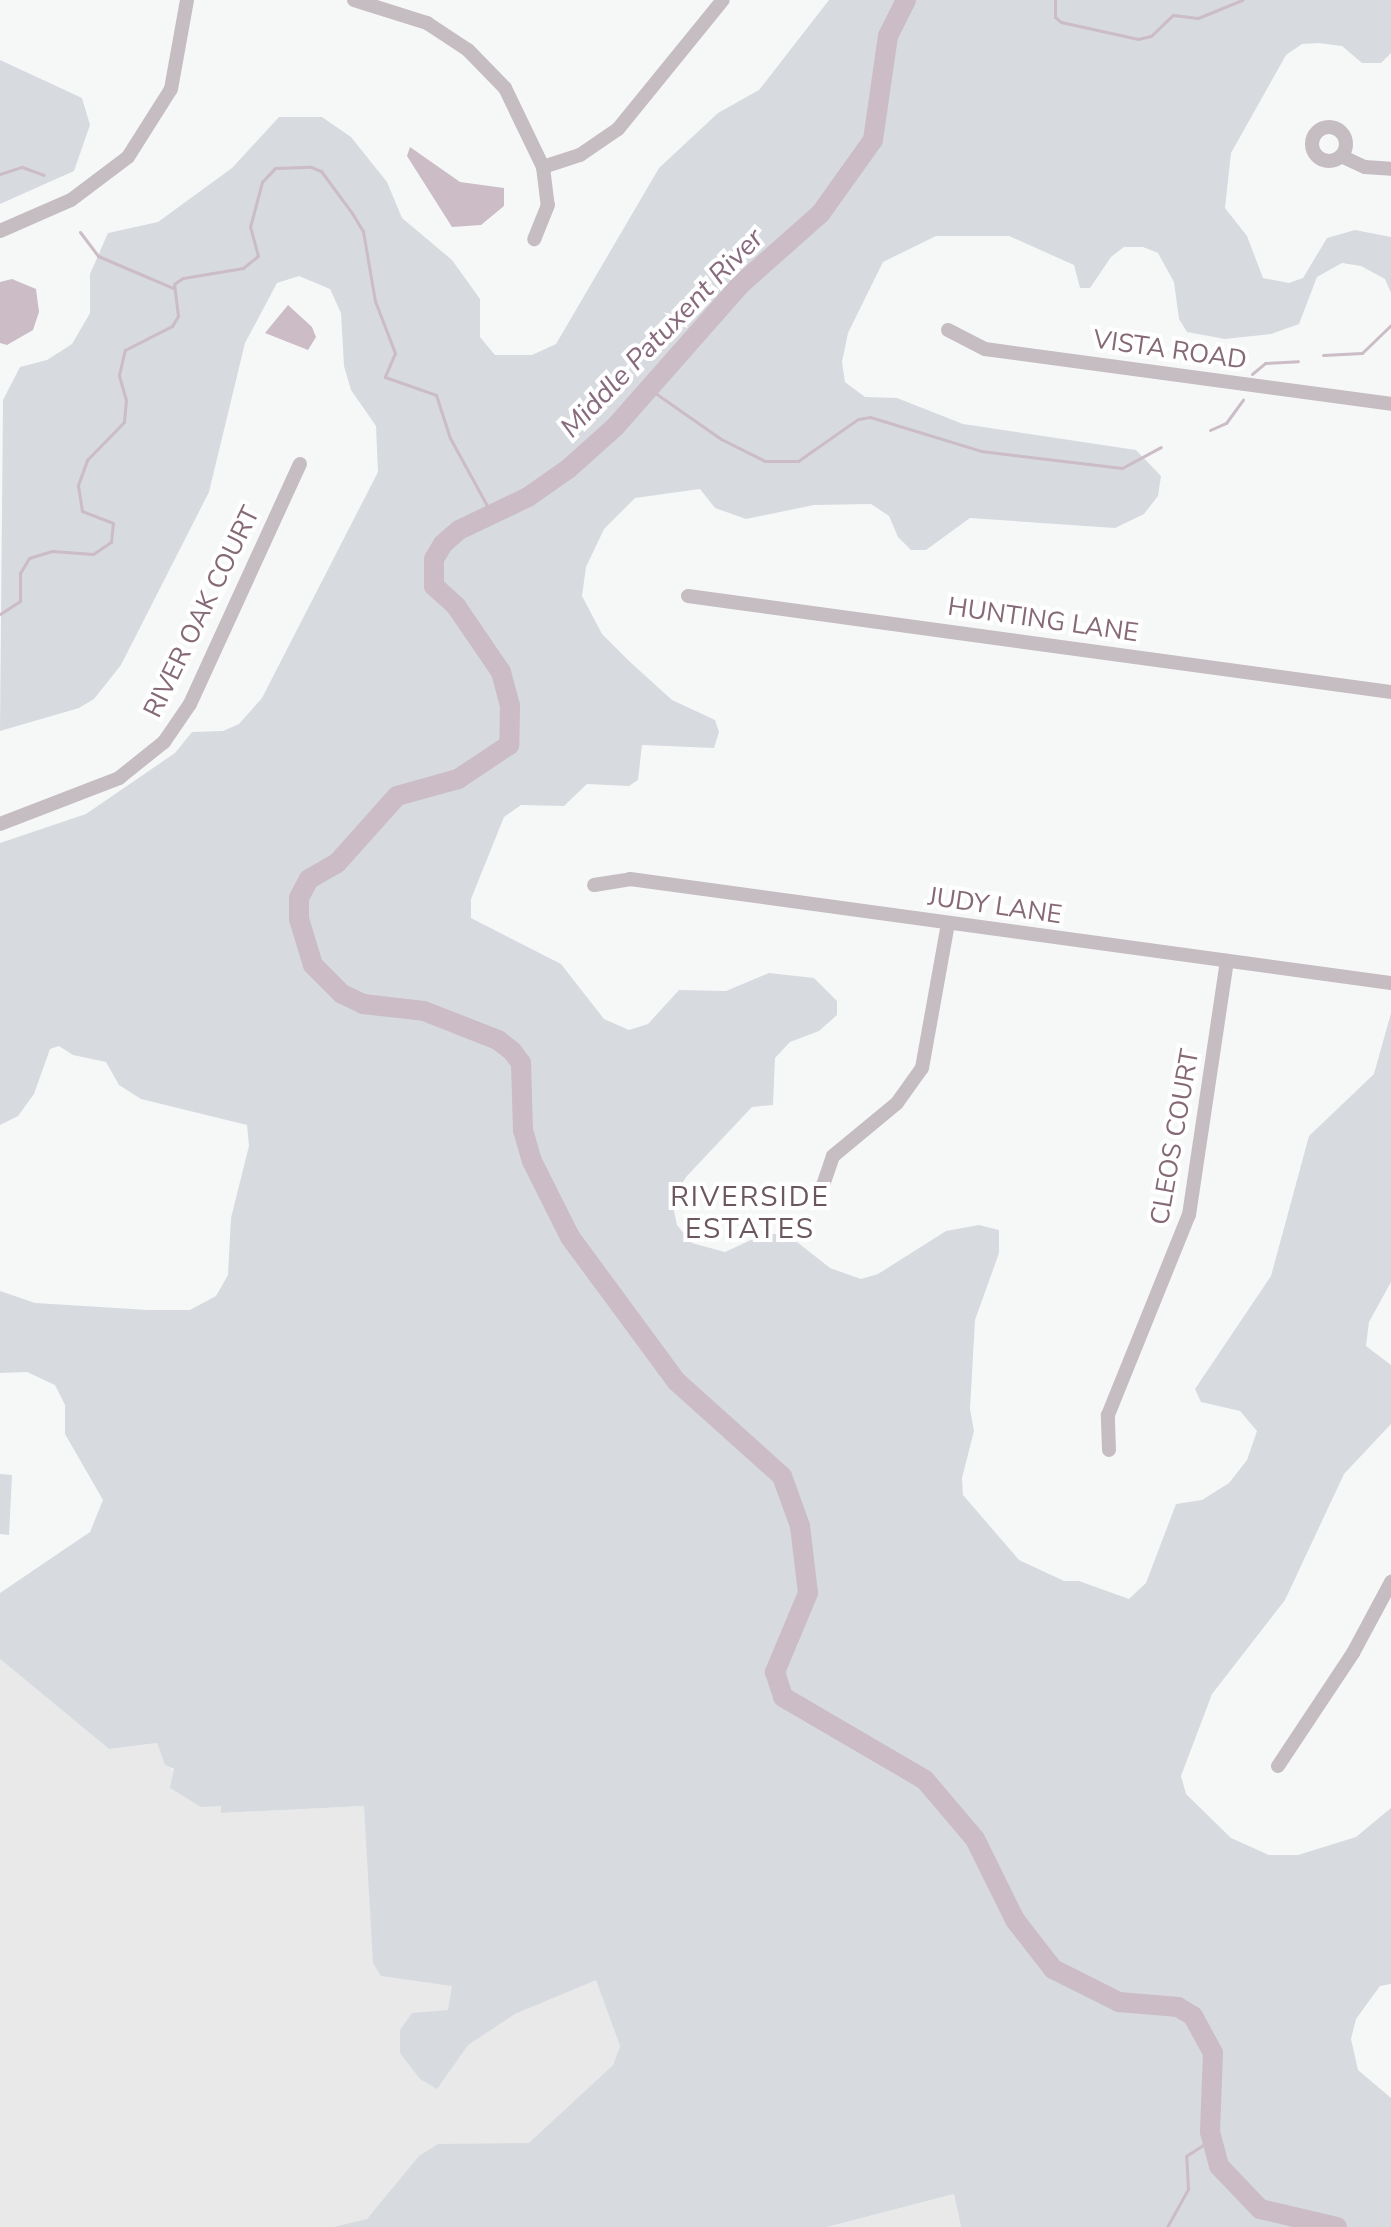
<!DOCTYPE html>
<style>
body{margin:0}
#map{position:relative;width:1391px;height:2227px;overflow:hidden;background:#f6f8f8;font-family:"Nunito Sans",sans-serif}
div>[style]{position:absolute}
.built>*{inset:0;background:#e9e9ea}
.green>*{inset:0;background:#d7dadf}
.water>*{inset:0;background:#cbbcc5}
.stream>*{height:3px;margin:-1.5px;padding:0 1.5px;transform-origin:1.5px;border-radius:1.5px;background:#cbbcc5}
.river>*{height:20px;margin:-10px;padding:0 10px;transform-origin:10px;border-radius:10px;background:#cbbcc5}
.minor>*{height:14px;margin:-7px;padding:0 7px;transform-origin:7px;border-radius:7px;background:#c5bdc1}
.minor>.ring{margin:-7px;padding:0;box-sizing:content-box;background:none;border:14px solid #c5bdc1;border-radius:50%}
span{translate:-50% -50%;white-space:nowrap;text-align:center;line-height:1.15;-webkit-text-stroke:8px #fff;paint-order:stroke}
.street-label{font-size:26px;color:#856976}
.water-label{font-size:28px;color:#886a7d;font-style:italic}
.neighbourhood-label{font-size:28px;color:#6b5760;letter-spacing:2px}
</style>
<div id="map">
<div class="built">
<div style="clip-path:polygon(0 1659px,109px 1749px,157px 1743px,165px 1764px,221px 1806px,222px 1813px,364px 1806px,368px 1862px,458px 1973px,515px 2014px,596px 1979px,620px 2046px,613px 2065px,529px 2144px,438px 2144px,367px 2219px,339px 2227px,0 2227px)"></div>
<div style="clip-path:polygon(954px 2194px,961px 2227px,827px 2227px)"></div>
</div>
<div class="green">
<div style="clip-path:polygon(829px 0,1391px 0,1391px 53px,1381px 63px,1362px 63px,1342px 46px,1318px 43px,1302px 44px,1286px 55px,1231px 153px,1225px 208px,1247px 236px,1263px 278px,1289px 283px,1303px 278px,1327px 238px,1355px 230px,1391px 237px,1391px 293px,1385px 279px,1361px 266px,1342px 263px,1317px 277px,1299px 324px,1271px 334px,1225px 339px,1187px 332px,1179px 319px,1174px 282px,1158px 253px,1143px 247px,1124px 247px,1111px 257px,1090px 288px,1080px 288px,1074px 265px,1009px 236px,936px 236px,883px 262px,848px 333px,842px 362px,845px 382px,865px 397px,897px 398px,963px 424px,1136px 450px,1161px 476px,1158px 496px,1144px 514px,1115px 528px,970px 518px,926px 550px,911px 550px,898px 537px,889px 516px,871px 504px,814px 505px,746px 519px,715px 508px,700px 489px,635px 498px,604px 529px,586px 567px,582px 596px,602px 634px,629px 661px,672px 700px,715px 720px,719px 732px,714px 748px,642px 745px,638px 780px,629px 786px,587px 784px,564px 806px,521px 805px,504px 817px,471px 899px,471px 918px,561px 964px,604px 1019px,629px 1030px,648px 1024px,679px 990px,726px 991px,769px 973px,814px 978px,837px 1001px,837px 1015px,819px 1031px,790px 1042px,775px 1058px,773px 1105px,752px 1107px,686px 1177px,672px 1202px,677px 1225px,692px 1243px,725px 1252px,764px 1234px,787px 1234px,830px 1268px,861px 1279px,878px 1274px,946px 1231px,979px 1225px,999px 1230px,999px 1253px,975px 1320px,970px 1409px,974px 1431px,962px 1478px,963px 1495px,1019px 1560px,1064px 1581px,1079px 1581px,1129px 1599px,1146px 1583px,1176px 1504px,1202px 1500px,1229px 1483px,1247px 1460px,1257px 1431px,1240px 1411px,1201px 1402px,1195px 1389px,1271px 1276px,1309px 1136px,1374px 1074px,1391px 1013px,1391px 1282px,1369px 1322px,1366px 1346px,1391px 1365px,1391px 1424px,1344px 1474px,1285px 1600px,1212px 1694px,1181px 1776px,1186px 1794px,1231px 1838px,1269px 1855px,1298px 1855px,1356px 1837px,1391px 1808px,1391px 1984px,1380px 1986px,1356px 2019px,1351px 2039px,1358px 2070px,1391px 2098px,1391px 2227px,961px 2227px,954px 2194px,827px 2227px,334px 2227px,367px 2219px,419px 2156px,438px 2144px,529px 2143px,613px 2065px,620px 2046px,596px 1980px,515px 2014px,468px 2045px,437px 2089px,420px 2079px,400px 2053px,400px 2030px,412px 2013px,448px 2010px,452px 1986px,381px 1976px,373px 1963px,364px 1806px,221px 1813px,221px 1806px,201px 1807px,170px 1788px,174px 1769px,165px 1765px,157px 1743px,109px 1749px,0 1659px,0 1593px,90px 1532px,103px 1500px,65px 1434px,65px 1405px,55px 1385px,27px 1372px,0 1373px,0 1291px,35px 1303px,148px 1310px,190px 1310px,216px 1296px,228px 1275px,231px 1218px,249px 1146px,247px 1125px,141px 1099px,119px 1085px,106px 1062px,73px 1055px,59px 1046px,50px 1049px,34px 1094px,18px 1116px,0 1125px,0 843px,86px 814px,175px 753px,192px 732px,223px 731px,239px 724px,262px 698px,378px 472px,376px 426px,351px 390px,344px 366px,341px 313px,330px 289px,299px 276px,277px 283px,245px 343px,209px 492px,121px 665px,94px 699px,79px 708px,0 731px,3px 400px,20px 367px,47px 360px,72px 344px,90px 313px,90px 274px,108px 233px,158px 222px,232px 168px,279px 117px,322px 117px,351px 137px,387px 182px,402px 218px,452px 260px,480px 299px,480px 337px,495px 355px,532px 355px,556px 344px,659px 168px,718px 113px,759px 90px)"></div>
<div style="clip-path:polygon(0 60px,82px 98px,90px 125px,74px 171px,0 204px)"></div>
<div style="clip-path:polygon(0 1474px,12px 1475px,9px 1535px,0 1534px)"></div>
</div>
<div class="water">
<div style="clip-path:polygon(410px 147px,460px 182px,504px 188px,504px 206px,481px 225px,452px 227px,407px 156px)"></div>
<div style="clip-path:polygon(12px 279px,36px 289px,39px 312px,33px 330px,7px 345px,0 343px,0 282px)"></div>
<div style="clip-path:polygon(288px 305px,312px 327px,316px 337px,308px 350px,265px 333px)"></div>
</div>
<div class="stream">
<div style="left:1055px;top:0;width:17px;rotate:90deg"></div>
<div style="left:1055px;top:17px;width:8px;rotate:40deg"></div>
<div style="left:1061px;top:22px;width:79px;rotate:12.4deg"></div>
<div style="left:1138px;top:39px;width:13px;rotate:-13deg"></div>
<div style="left:1151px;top:36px;width:30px;rotate:-44deg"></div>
<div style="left:1173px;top:15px;width:25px;rotate:7deg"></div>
<div style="left:1198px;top:18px;width:48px;rotate:-22.2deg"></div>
<div style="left:0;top:174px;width:23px;rotate:-18deg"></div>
<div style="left:22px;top:167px;width:23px;rotate:20deg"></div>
<div style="left:80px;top:232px;width:30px;rotate:53deg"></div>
<div style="left:98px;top:256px;width:82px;rotate:23.1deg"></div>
<div style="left:1323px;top:355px;width:39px;rotate:-3deg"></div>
<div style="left:1362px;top:353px;width:40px;rotate:-44deg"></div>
<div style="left:1252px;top:374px;width:17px;rotate:-40deg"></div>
<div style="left:1265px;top:363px;width:33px;rotate:-3deg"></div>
<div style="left:648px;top:388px;width:89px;rotate:34.9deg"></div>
<div style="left:721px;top:439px;width:49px;rotate:26.6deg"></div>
<div style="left:765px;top:461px;width:33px"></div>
<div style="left:798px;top:461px;width:73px;rotate:-35deg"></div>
<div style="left:858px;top:419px;width:12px;rotate:-9deg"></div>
<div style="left:870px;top:417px;width:116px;rotate:17deg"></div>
<div style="left:981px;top:451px;width:142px;rotate:6.9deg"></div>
<div style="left:1122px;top:468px;width:44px;rotate:-28.3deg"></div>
<div style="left:1210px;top:430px;width:17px;rotate:-24deg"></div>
<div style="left:1226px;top:423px;width:29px;rotate:-54deg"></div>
<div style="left:0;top:614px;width:24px;rotate:-33deg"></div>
<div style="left:20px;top:601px;width:28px;rotate:-90deg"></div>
<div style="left:20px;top:573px;width:17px;rotate:-59deg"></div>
<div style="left:29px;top:558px;width:24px;rotate:-17deg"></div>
<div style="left:52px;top:551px;width:41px;rotate:4.2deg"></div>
<div style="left:93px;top:554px;width:22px;rotate:-34deg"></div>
<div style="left:111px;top:542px;width:19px;rotate:-84deg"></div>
<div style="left:113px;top:523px;width:33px;rotate:-159deg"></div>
<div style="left:82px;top:511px;width:26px;rotate:-99deg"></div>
<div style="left:78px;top:485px;width:27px;rotate:-70deg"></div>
<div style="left:87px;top:460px;width:53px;rotate:-45.8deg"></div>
<div style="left:124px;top:422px;width:22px;rotate:-85deg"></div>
<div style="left:126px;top:400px;width:26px;rotate:-106deg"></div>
<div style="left:119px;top:375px;width:26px;rotate:-77deg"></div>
<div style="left:125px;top:350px;width:53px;rotate:-27.1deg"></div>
<div style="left:172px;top:326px;width:12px;rotate:-59deg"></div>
<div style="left:178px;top:316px;width:32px;rotate:-97deg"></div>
<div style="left:174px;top:284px;width:11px;rotate:-34deg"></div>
<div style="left:183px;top:278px;width:61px;rotate:-9.5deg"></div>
<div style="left:243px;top:268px;width:19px;rotate:-39deg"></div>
<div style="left:258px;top:256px;width:30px;rotate:-105deg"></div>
<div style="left:250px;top:227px;width:47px;rotate:-75.1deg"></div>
<div style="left:262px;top:182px;width:19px;rotate:-47deg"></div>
<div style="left:275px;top:168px;width:36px;rotate:-2deg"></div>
<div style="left:311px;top:167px;width:11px;rotate:22deg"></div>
<div style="left:321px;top:171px;width:52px;rotate:53.6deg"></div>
<div style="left:352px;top:213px;width:21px;rotate:59deg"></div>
<div style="left:363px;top:231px;width:71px;rotate:80.3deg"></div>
<div style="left:375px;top:301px;width:56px;rotate:69deg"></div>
<div style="left:395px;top:353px;width:26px;rotate:113deg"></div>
<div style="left:385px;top:377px;width:54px;rotate:19.4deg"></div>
<div style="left:436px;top:395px;width:45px;rotate:72deg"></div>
<div style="left:450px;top:438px;width:85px;rotate:61.3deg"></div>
<div style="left:1167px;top:2227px;width:43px;rotate:-61.1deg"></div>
<div style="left:1188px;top:2189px;width:33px;rotate:-93deg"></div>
<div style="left:1186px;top:2156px;width:30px;rotate:-33deg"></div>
</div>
<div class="river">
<div style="left:906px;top:0;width:40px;rotate:116.6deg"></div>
<div style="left:888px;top:36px;width:105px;rotate:98.2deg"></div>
<div style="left:873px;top:140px;width:90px;rotate:125.5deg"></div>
<div style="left:821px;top:213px;width:107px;rotate:138.4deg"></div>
<div style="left:741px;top:284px;width:191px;rotate:131.4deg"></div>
<div style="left:615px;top:427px;width:63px;rotate:138.2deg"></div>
<div style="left:568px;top:469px;width:49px;rotate:145deg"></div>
<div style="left:528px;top:497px;width:76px;rotate:154.4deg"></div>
<div style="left:459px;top:530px;width:21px;rotate:139deg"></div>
<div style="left:443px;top:544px;width:17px;rotate:121deg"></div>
<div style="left:434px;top:559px;width:27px;rotate:90deg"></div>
<div style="left:434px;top:586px;width:30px;rotate:42deg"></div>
<div style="left:456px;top:606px;width:80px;rotate:55.7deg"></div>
<div style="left:501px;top:672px;width:35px;rotate:75deg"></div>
<div style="left:510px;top:706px;width:39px;rotate:91deg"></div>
<div style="left:509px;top:745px;width:61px;rotate:146.3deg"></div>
<div style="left:458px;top:779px;width:63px;rotate:164.4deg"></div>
<div style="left:397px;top:796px;width:90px;rotate:131.8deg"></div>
<div style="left:337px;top:863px;width:32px;rotate:150deg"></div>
<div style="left:309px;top:879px;width:21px;rotate:118deg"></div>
<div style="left:299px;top:898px;width:21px;rotate:90deg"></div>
<div style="left:299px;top:919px;width:48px;rotate:73.1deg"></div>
<div style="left:313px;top:965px;width:41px;rotate:45deg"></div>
<div style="left:342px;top:994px;width:23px;rotate:25deg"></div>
<div style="left:363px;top:1004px;width:61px;rotate:6.5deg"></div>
<div style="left:424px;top:1011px;width:79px;rotate:21.4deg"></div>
<div style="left:498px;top:1040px;width:18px;rotate:38deg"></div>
<div style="left:512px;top:1051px;width:15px;rotate:53deg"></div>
<div style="left:521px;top:1063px;width:67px;rotate:88.3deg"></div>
<div style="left:523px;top:1130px;width:32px;rotate:74deg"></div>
<div style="left:532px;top:1161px;width:85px;rotate:63.4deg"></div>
<div style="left:570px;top:1237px;width:179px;rotate:53.6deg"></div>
<div style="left:676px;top:1381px;width:142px;rotate:41.9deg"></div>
<div style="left:782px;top:1476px;width:53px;rotate:70.2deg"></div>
<div style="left:800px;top:1526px;width:67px;rotate:83.2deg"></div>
<div style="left:808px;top:1593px;width:86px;rotate:112.7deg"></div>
<div style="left:775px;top:1672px;width:26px;rotate:72deg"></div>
<div style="left:783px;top:1697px;width:164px;rotate:30.3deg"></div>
<div style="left:925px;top:1780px;width:77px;rotate:49.7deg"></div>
<div style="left:975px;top:1839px;width:90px;rotate:63.7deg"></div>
<div style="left:1015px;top:1920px;width:62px;rotate:52.2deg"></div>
<div style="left:1053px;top:1969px;width:74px;rotate:26.6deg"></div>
<div style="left:1119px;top:2002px;width:59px;rotate:4.8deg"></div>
<div style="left:1178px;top:2007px;width:17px;rotate:31deg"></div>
<div style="left:1193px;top:2016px;width:42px;rotate:61.6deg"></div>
<div style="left:1213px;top:2053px;width:79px;rotate:92.2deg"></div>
<div style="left:1210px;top:2132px;width:35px;rotate:75deg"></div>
<div style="left:1219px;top:2166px;width:59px;rotate:46.4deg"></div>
<div style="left:1260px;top:2209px;width:79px;rotate:13.2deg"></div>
</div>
<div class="minor">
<div style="left:354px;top:0;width:77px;rotate:17.5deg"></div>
<div style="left:427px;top:23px;width:49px;rotate:33.4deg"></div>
<div style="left:468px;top:50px;width:53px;rotate:45.8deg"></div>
<div style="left:505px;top:88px;width:88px;rotate:64.3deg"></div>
<div style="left:543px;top:167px;width:38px;rotate:83deg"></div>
<div style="left:548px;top:205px;width:37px;rotate:112deg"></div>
<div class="ring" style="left:1312px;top:127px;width:20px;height:20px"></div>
<div style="left:1341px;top:156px;width:26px;rotate:25deg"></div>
<div style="left:1365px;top:167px;width:26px;rotate:4deg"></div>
<div style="left:543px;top:167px;width:39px;rotate:-18deg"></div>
<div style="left:580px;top:155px;width:46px;rotate:-34.4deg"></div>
<div style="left:618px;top:129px;width:166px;rotate:-50.9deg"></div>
<div style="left:0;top:231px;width:77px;rotate:-23.6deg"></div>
<div style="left:71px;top:200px;width:71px;rotate:-37deg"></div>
<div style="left:128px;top:157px;width:80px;rotate:-57.7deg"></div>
<div style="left:171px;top:89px;width:90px;rotate:-79.8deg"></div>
<div style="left:948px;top:330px;width:42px;rotate:27.2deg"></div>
<div style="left:985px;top:349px;width:410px;rotate:7.7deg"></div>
<div style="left:688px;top:596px;width:710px;rotate:7.78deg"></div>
<div style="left:0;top:824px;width:128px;rotate:-21.1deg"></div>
<div style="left:119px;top:778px;width:58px;rotate:-38.7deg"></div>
<div style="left:164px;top:742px;width:46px;rotate:-55.6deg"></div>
<div style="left:190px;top:704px;width:264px;rotate:-65.4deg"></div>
<div style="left:594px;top:885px;width:36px;rotate:-9deg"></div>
<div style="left:630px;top:879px;width:768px;rotate:7.78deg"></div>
<div style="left:820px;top:1194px;width:40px;rotate:-71.1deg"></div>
<div style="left:833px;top:1156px;width:83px;rotate:-39.6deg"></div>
<div style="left:897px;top:1103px;width:43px;rotate:-54.5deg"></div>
<div style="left:922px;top:1068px;width:147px;rotate:-79.8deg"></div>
<div style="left:1109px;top:1450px;width:35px;rotate:-92deg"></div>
<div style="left:1108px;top:1415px;width:216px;rotate:-68deg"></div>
<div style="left:1189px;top:1215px;width:257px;rotate:-81.5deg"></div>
<div style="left:1278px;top:1766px;width:136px;rotate:-56.4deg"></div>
<div style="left:1353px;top:1653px;width:81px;rotate:-61.8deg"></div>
</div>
<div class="street-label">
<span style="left:1170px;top:350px;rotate:8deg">VISTA ROAD</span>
<span style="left:202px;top:612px;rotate:-64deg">RIVER OAK COURT</span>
<span style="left:1043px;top:620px;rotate:8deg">HUNTING LANE</span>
<span style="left:995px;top:906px;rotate:8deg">JUDY LANE</span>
<span style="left:1175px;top:1137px;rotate:-80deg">CLEOS COURT</span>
</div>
<div class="water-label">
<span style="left:662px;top:333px;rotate:-46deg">Middle Patuxent River</span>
</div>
<div class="neighbourhood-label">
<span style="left:750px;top:1213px">RIVERSIDE<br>ESTATES</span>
</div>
</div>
